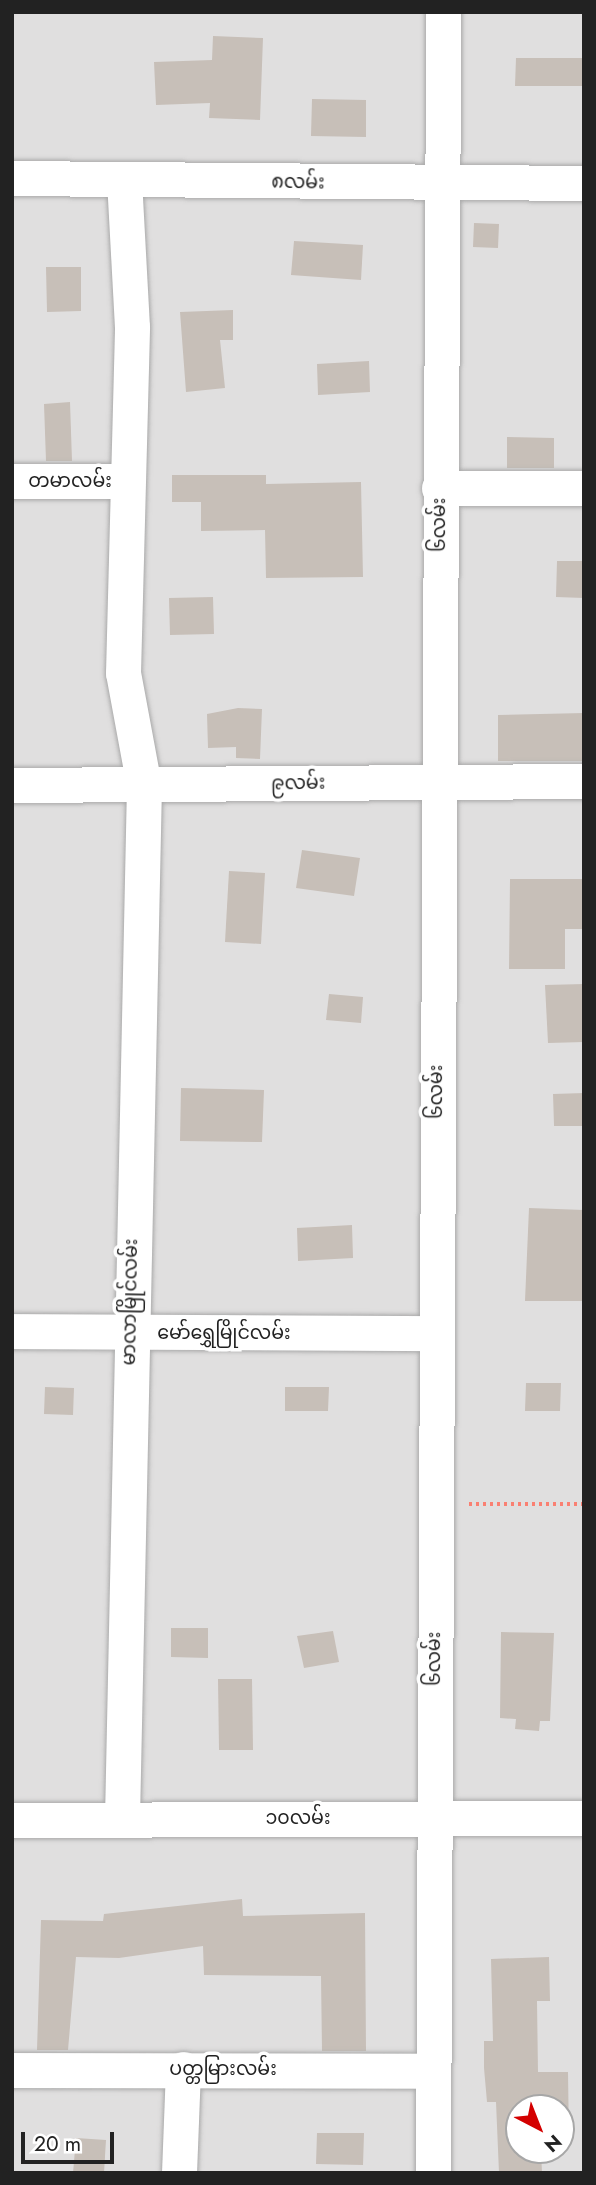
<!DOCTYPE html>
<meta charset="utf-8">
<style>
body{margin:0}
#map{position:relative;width:596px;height:2185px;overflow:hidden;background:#f2efe9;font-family:Jost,"Noto Sans Myanmar",sans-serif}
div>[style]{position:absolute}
.residential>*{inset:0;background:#e0dfdf}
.building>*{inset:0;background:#c7bfb8}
.path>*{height:4.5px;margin-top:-2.25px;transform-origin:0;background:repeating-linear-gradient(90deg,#fa8072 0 3.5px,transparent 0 7px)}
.roads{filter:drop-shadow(0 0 2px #a9a9a9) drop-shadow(0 0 2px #a9a9a9)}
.minor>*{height:35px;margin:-17.5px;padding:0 17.5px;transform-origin:17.5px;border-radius:17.5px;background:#fff}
span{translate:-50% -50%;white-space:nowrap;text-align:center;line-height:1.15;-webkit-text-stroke:7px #fff;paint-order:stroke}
.street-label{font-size:19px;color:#222}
.frame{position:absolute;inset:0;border:14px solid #222;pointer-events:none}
.north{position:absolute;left:505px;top:2094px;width:70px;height:70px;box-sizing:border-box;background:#fff;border:2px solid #a7a7a7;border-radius:50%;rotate:138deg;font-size:19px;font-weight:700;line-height:28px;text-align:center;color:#222}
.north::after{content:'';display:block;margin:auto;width:24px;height:32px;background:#d40000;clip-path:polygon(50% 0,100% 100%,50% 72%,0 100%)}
.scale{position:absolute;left:21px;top:2132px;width:93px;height:32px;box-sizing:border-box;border:4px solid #222;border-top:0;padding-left:9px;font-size:21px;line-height:24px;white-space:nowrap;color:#222;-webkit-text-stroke:5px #fff;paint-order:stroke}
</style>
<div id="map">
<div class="residential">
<div style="clip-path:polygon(evenodd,12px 12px,584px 12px,584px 2173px,12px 2173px,12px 12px,519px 2108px,561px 2108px,561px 2150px,519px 2150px,519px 2108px)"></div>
</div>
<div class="building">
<div style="clip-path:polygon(213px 36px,263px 38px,260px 120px,209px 118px,210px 103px,156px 105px,154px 62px,212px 60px)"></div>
<div style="clip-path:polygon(516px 58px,584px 58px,584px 86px,515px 86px)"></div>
<div style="clip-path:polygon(312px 99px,366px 100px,366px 137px,311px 136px)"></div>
<div style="clip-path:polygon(474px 223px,499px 224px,498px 248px,473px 247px)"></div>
<div style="clip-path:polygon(294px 241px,363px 245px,361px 280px,291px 275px)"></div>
<div style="clip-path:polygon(46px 267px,81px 267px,81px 311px,47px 312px)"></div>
<div style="clip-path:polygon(233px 310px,233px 340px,220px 340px,225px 388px,186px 392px,180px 312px)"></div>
<div style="clip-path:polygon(369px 361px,370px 392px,318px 395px,317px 364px)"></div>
<div style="clip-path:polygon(70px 402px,72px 461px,46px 461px,44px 404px)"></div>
<div style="clip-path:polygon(507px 437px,554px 438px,554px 468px,507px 468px)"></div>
<div style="clip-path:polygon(172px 475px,266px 475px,266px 484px,361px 482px,363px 577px,266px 578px,265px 530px,201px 531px,201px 502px,172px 502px)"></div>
<div style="clip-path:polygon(557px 561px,584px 561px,584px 598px,556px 597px)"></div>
<div style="clip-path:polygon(213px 597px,214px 634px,170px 635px,169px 598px)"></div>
<div style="clip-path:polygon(238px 708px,262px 709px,260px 759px,236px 758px,236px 747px,208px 748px,207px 714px)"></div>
<div style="clip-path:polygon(584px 713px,584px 761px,498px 761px,498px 715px)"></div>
<div style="clip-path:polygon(302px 850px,360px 858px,354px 896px,296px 888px)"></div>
<div style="clip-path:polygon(229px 871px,265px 873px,261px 944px,225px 942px)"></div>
<div style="clip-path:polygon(510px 879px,584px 879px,584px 929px,565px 929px,565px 969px,509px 969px)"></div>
<div style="clip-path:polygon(584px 984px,584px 1042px,548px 1043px,545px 985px)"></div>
<div style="clip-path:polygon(329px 994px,363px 997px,361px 1023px,326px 1020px)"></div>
<div style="clip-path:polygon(181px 1088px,264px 1090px,262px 1142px,180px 1141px)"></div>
<div style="clip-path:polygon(584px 1093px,584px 1126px,554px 1126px,553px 1094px)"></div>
<div style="clip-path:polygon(529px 1208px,584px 1210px,584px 1301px,525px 1301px)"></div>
<div style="clip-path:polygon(352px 1225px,353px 1258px,298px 1261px,297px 1228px)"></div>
<div style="clip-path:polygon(526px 1383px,561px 1383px,560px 1411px,525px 1411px)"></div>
<div style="clip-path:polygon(45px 1387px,74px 1388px,73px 1415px,44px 1414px)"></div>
<div style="clip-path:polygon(285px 1387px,329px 1387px,328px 1411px,285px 1411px)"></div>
<div style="clip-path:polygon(171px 1628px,208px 1628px,208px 1658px,171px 1657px)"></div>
<div style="clip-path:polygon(333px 1631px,339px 1662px,304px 1668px,297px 1636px)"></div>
<div style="clip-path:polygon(501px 1632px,554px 1633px,550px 1721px,540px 1721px,539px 1731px,515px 1729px,516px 1719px,500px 1718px)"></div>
<div style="clip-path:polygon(218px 1679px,252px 1679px,253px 1750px,219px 1750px)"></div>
<div style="clip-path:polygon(242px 1899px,243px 1916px,365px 1913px,366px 2051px,322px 2051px,321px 1976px,204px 1975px,203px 1946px,119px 1958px,76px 1957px,68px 2050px,37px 2050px,41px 1920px,103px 1921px,104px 1914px)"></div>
<div style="clip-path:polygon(549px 1957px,550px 2001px,537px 2001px,538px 2072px,568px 2072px,569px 2141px,561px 2141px,561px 2108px,519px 2108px,519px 2150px,541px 2150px,542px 2173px,499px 2173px,496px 2102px,487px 2102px,484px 2068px,484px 2041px,493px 2041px,491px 1959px)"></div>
<div style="clip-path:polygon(317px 2133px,364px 2133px,363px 2165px,316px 2164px)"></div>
<div style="clip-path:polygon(76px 2138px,106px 2140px,104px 2173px,73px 2173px)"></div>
</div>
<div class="path">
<div style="left:469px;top:1504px;width:115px"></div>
</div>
<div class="roads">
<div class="minor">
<div style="left:12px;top:178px;width:572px;rotate:0.5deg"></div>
<div style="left:12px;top:481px;width:115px"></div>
<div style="left:439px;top:488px;width:145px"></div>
<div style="left:12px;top:785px;width:572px;rotate:-0.4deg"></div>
<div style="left:12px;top:1331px;width:423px;rotate:0.3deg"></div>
<div style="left:122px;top:1818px;width:1032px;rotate:-88.78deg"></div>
<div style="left:144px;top:786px;width:115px;rotate:-100.5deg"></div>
<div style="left:123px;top:673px;width:346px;rotate:-88.5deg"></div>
<div style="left:132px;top:327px;width:147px;rotate:-93.1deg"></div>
<div style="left:12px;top:1820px;width:572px;rotate:-0.2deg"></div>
<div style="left:12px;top:2070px;width:421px;rotate:0.1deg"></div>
<div style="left:179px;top:2173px;width:104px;rotate:-87.8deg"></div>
<div style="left:433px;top:2173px;width:2161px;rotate:-89.73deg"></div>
</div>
</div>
<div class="street-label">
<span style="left:298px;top:182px;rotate:1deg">၈လမ်း</span>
<span style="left:70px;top:481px">တမာလမ်း</span>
<span style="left:439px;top:525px;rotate:-90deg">၆လမ်း</span>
<span style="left:298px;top:783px;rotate:-1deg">၉လမ်း</span>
<span style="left:436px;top:1092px;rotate:-90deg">၆လမ်း</span>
<span style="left:130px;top:1302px;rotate:-89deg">မာလာမြိုင်လမ်း</span>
<span style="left:224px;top:1333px">မော်ရွှေမြိုင်လမ်း</span>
<span style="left:434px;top:1659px;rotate:-90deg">၆လမ်း</span>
<span style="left:298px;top:1818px">၁၀လမ်း</span>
<span style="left:223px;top:2069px">ပတ္တမြားလမ်း</span>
</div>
<div class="frame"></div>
<div class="north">N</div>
<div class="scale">20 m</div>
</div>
